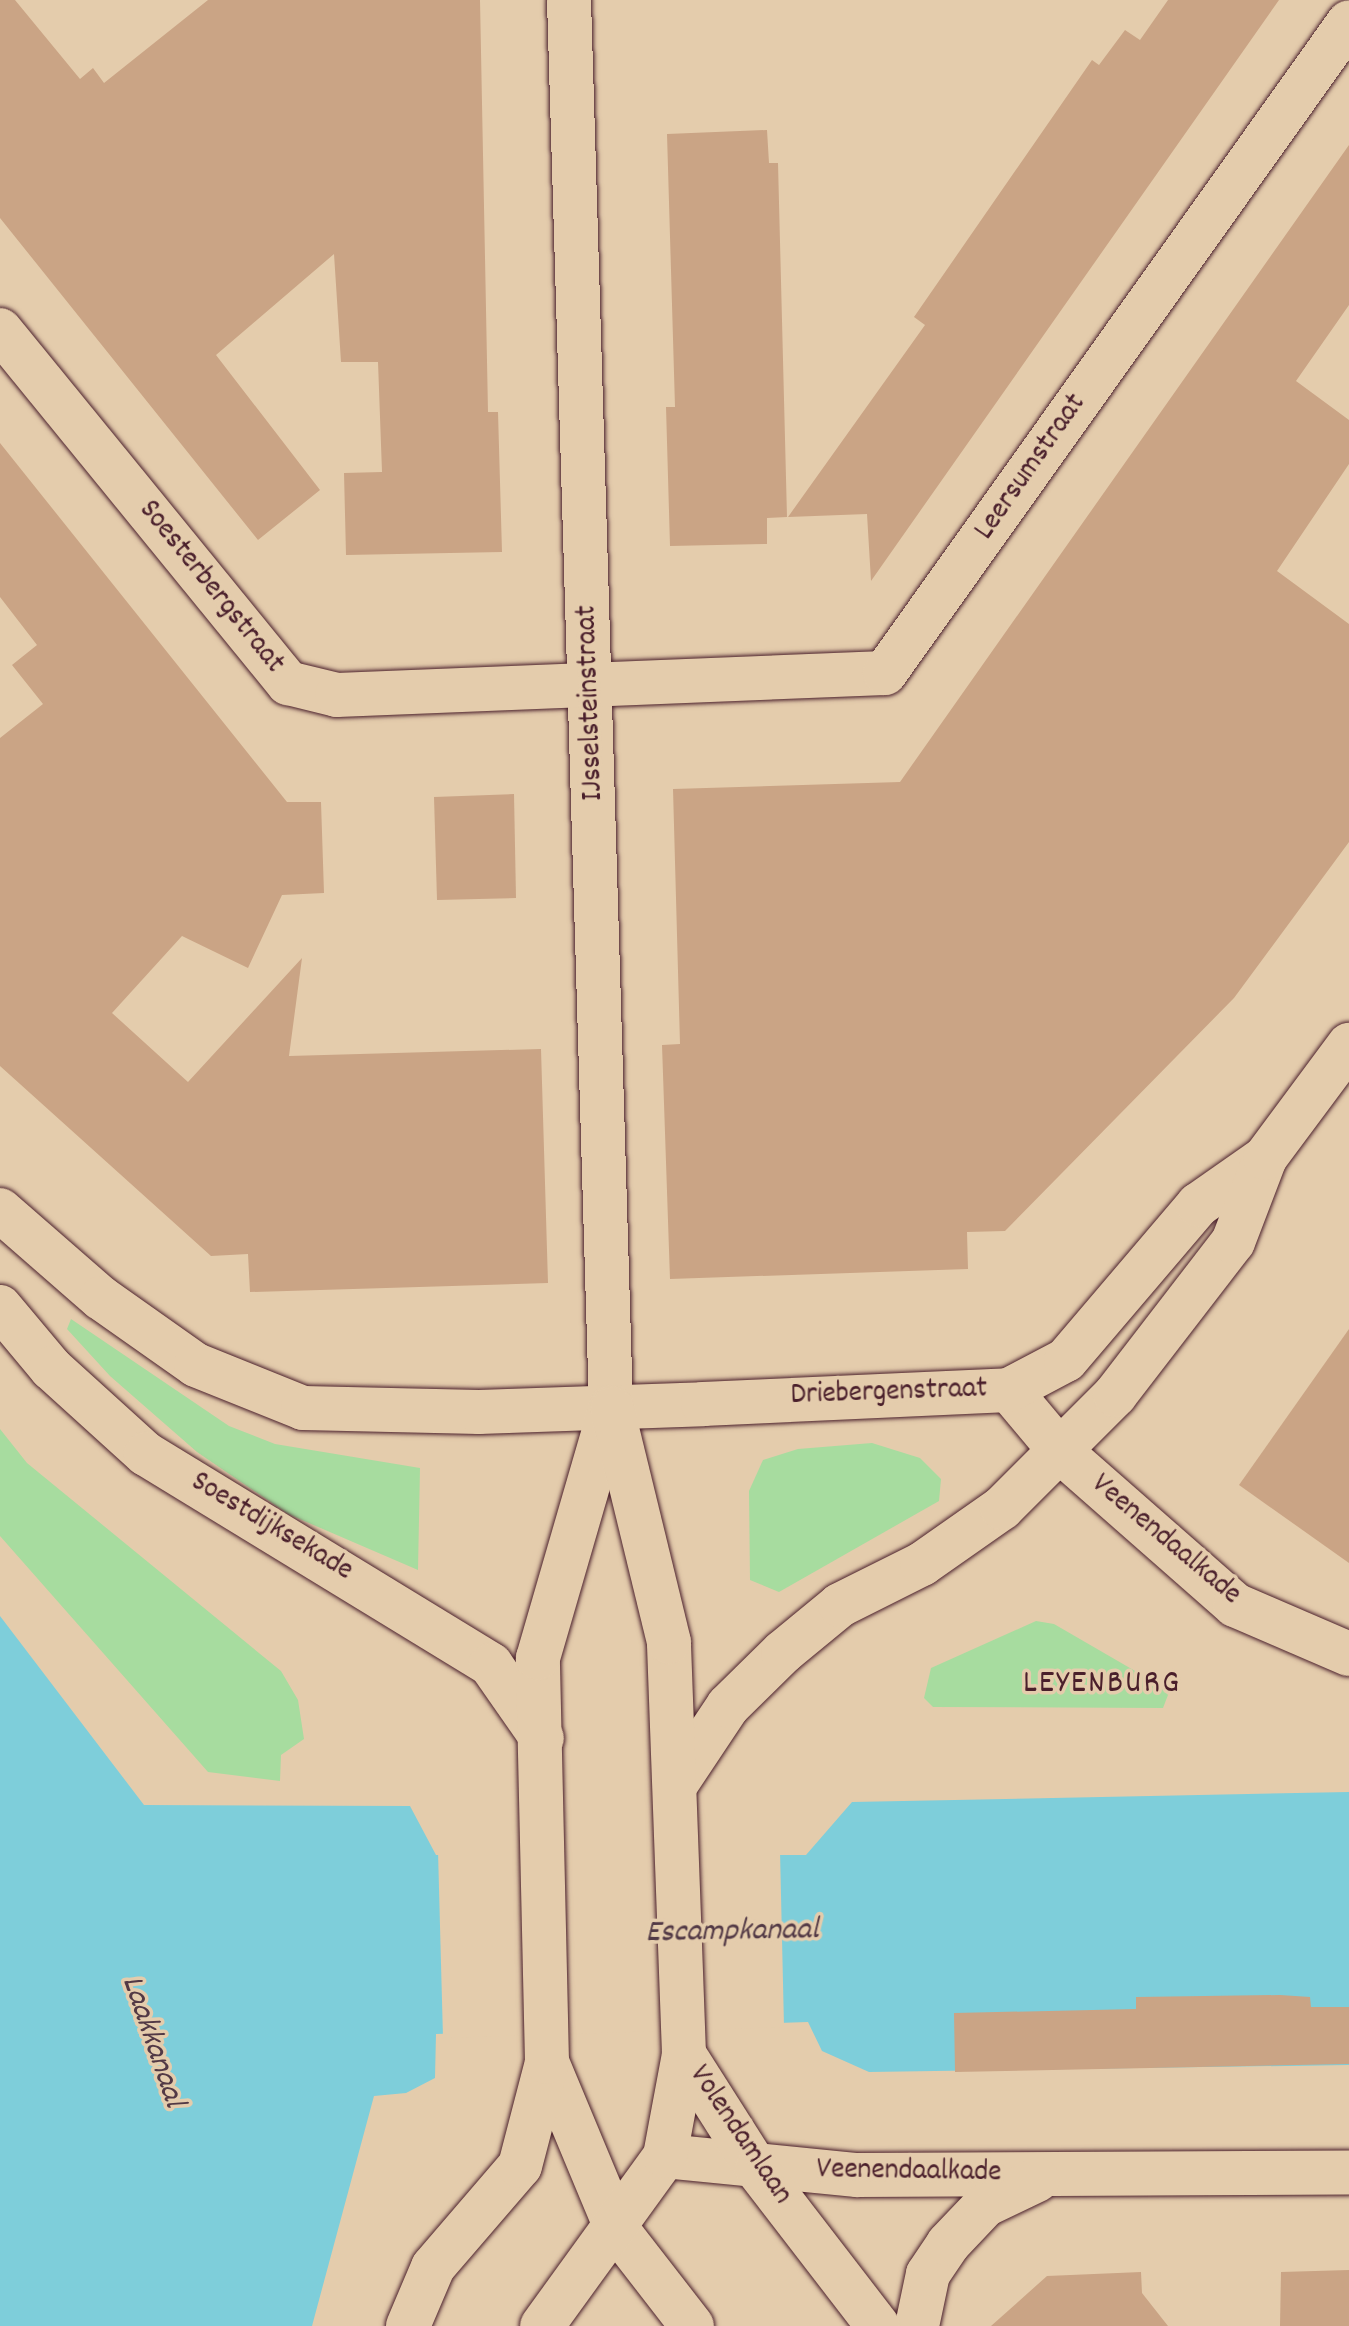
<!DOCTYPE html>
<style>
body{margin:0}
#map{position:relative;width:1349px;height:2326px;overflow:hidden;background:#e4ccac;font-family:Dekko,sans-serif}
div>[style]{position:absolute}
.green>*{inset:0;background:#a7dc9f}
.water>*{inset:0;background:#7eceda}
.pier>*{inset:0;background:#e4ccac}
.building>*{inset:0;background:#caa485}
.roads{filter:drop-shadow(0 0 2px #4a1f2b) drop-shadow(0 0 2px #4a1f2b)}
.minor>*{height:44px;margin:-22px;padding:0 22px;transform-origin:22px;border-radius:22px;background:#e4ccac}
.tertiary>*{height:44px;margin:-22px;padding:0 22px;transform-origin:22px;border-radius:22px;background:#e4ccac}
span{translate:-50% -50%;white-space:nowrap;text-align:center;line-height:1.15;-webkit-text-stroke:7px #e4ccac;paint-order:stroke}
.street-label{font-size:30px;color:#4a1f2b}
.water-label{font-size:32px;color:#523945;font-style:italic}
.quarter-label{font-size:34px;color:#4a1f2b;letter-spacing:2px}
</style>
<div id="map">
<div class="green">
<div style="clip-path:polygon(71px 1319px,229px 1426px,275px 1444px,420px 1468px,418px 1570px,288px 1514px,197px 1452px,110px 1376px,67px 1329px)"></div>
<div style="clip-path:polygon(0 1429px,27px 1463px,281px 1671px,298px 1700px,304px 1739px,281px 1755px,280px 1781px,208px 1772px,0 1536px)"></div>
<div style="clip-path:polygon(872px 1443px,920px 1458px,941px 1479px,939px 1501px,779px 1592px,750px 1580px,749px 1491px,763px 1460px,798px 1449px)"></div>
<div style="clip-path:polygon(1036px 1621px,1054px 1624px,1161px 1686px,1168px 1695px,1163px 1708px,933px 1707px,924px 1698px,931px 1668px)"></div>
</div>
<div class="water">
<div style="clip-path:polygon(0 1616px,144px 1805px,410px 1806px,436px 1855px,806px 1855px,852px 1802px,1349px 1792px,1349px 2065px,869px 2072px,822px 2051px,808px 2022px,436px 2034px,435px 2078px,406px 2093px,374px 2096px,312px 2326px,0 2326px)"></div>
</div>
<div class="pier">
<div style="clip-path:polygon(438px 1851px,780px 1851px,784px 2027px,443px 2038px)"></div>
</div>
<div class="building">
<div style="clip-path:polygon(0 0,15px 0,80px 79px,93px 68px,104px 83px,208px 0,480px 0,488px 412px,498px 412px,502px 552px,346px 555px,344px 473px,382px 472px,378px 362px,341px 362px,334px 254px,216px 355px,320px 490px,258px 540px,0 218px)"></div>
<div style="clip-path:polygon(1168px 0,1279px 0,871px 581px,867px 514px,788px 517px,925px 325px,914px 317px,1092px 60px,1099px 65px,1125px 30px,1140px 40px)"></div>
<div style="clip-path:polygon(767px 130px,769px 163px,778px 163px,787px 517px,767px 518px,767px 544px,670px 546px,666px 407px,675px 407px,667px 134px)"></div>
<div style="clip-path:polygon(1349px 145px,1349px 305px,1296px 381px,1349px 420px,1349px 464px,1277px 571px,1349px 624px,1349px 842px,1234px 998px,1005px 1231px,967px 1232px,968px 1269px,670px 1279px,662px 1045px,680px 1044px,673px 789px,900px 782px)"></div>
<div style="clip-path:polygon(0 443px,287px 802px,321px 802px,324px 893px,282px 895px,248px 968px,182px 936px,112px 1013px,188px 1082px,302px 958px,289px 1056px,541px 1049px,548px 1283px,250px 1292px,248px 1254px,211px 1256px,0 1066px,0 738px,43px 704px,12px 665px,37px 645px,0 597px)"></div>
<div style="clip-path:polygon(514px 794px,516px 898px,437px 900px,434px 797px)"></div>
<div style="clip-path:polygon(1349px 1329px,1349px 1563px,1239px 1485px)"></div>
<div style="clip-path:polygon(1280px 1995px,1310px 1997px,1311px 2007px,1349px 2007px,1349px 2064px,955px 2072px,954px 2013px,1136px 2009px,1136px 1997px)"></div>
<div style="clip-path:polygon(1349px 2270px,1349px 2326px,1280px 2326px,1281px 2272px)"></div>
<div style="clip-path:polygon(1141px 2272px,1142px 2293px,1168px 2326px,991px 2326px,1047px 2276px)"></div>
</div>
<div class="roads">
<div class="minor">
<div style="left:569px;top:0;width:1408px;rotate:88.29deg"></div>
<div style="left:0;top:330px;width:456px;rotate:50.8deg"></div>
<div style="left:288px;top:683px;width:50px;rotate:13.8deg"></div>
<div style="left:337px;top:695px;width:548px;rotate:-2.3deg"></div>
<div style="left:885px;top:673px;width:799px;rotate:-54.52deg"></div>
<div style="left:1009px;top:1390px;width:81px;rotate:50deg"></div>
<div style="left:1061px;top:1452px;width:232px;rotate:41.3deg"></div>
<div style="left:1235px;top:1605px;width:124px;rotate:23.3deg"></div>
<div style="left:665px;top:2156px;width:193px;rotate:5.7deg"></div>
<div style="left:857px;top:2175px;width:492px;rotate:-0.3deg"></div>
<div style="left:917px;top:2326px;width:53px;rotate:-78.1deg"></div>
<div style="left:928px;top:2274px;width:36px;rotate:-56deg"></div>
<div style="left:948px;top:2244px;width:54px;rotate:-46.5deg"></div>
<div style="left:985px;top:2205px;width:58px;rotate:-25.7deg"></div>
</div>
<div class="tertiary">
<div style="left:0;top:1210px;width:134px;rotate:41.1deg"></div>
<div style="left:101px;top:1298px;width:116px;rotate:35.2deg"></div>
<div style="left:196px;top:1365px;width:115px;rotate:21.9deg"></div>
<div style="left:303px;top:1408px;width:176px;rotate:1.3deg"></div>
<div style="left:479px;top:1412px;width:224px;rotate:-2deg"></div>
<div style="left:703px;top:1404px;width:306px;rotate:-2.6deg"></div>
<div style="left:1009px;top:1390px;width:64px;rotate:-27.8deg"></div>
<div style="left:1066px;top:1360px;width:204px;rotate:-49.6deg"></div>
<div style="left:1198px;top:1205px;width:82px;rotate:-35deg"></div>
<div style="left:0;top:1307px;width:80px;rotate:50.1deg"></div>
<div style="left:51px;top:1368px;width:128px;rotate:42.2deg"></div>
<div style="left:146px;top:1454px;width:404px;rotate:31.4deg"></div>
<div style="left:491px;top:1665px;width:89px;rotate:55.1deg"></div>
<div style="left:678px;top:1781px;width:90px;rotate:-56.3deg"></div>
<div style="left:728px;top:1706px;width:77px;rotate:-44.5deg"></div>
<div style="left:783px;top:1652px;width:74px;rotate:-39.5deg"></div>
<div style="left:840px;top:1605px;width:92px;rotate:-26.6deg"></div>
<div style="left:922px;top:1564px;width:98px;rotate:-35deg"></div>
<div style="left:1002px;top:1508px;width:160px;rotate:-45deg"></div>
<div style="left:1115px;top:1395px;width:193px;rotate:-52.4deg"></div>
<div style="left:1233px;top:1242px;width:90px;rotate:-69.1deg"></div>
<div style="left:1265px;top:1158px;width:141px;rotate:-53.4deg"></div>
<div style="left:684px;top:2054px;width:136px;rotate:57.6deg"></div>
<div style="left:757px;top:2169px;width:198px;rotate:52.4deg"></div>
<div style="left:547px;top:2062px;width:180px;rotate:67.4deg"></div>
<div style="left:616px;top:2228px;width:124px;rotate:52.2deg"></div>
<div style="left:408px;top:2326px;width:64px;rotate:-67deg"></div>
<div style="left:433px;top:2267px;width:133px;rotate:-49.3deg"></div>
<div style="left:520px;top:2166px;width:107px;rotate:-75.4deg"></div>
<div style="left:547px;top:2062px;width:404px;rotate:-91.3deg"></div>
<div style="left:538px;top:1658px;width:261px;rotate:-73.8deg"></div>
<div style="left:542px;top:2326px;width:210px;rotate:-54.1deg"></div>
<div style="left:665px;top:2156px;width:104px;rotate:-79.4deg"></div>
<div style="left:684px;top:2054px;width:412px;rotate:-92.1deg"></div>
<div style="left:669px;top:1642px;width:240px;rotate:-103.7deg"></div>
</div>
</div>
<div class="street-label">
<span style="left:1032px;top:468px;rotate:-55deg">Leersumstraat</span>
<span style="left:210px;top:588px;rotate:51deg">Soesterbergstraat</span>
<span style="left:592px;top:703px;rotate:-92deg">IJsselsteinstraat</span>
<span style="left:889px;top:1394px;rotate:-2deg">Driebergenstraat</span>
<span style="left:271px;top:1528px;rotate:31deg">Soestdijksekade</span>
<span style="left:1165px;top:1541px;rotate:40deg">Veenendaalkade</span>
<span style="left:739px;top:2136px;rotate:56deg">Volendamlaan</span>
<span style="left:909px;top:2173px;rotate:1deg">Veenendaalkade</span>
</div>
<div class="water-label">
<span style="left:732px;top:1933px;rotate:-1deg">Escampkanaal</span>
<span style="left:151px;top:2042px;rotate:71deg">Laakkanaal</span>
</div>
<div class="quarter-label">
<span style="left:1102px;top:1685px">LEYENBURG</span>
</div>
</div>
